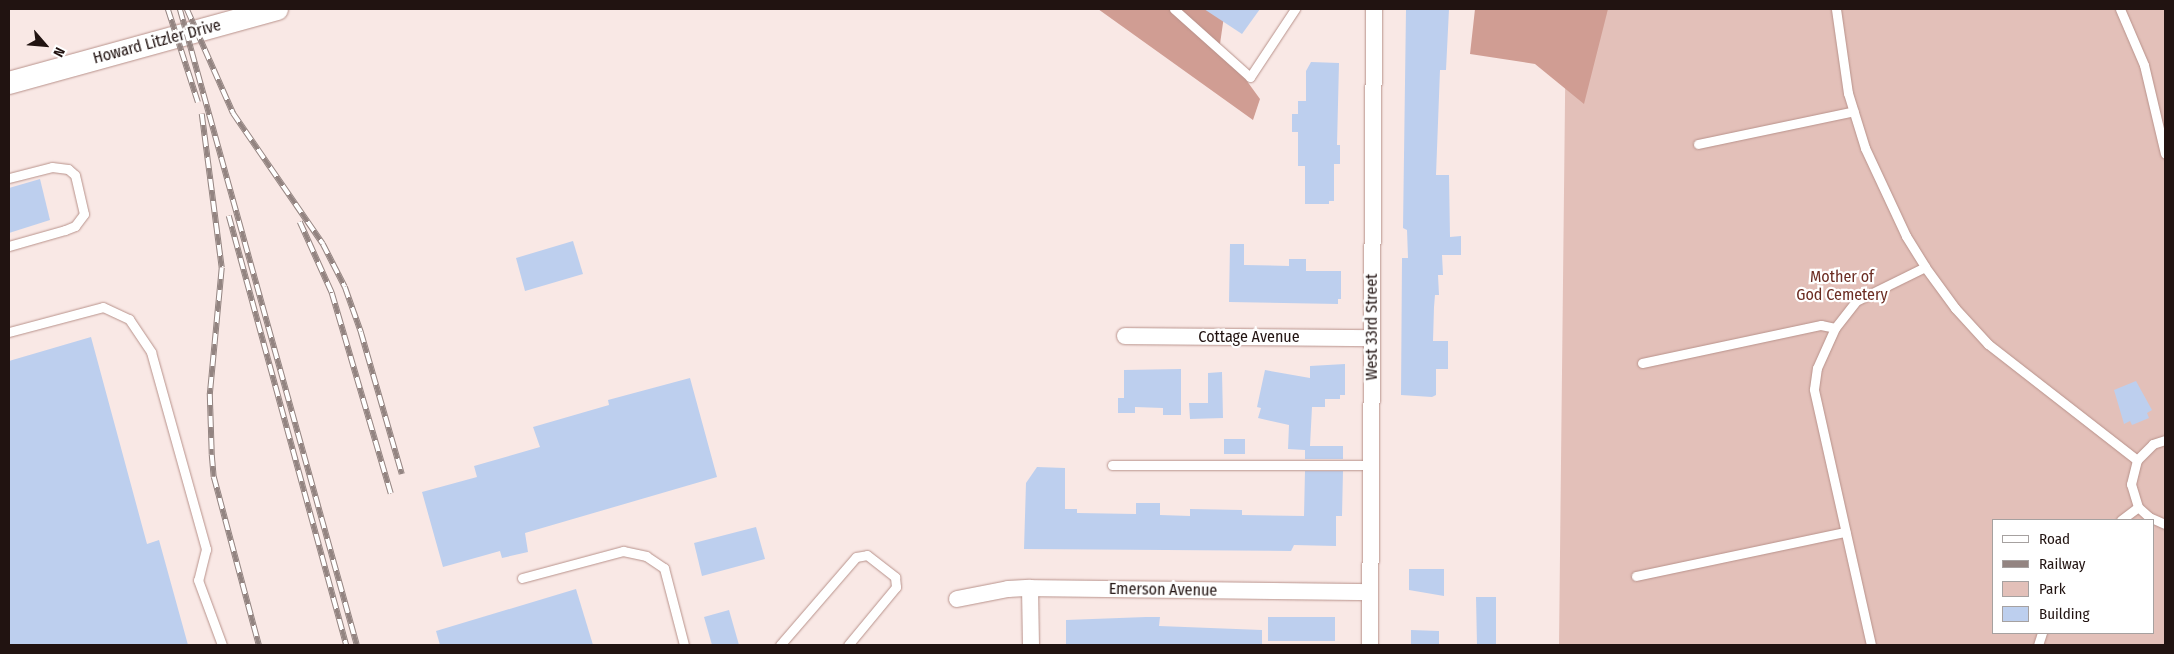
<!DOCTYPE html>
<style>
body{margin:0}
#map{position:relative;width:2174px;height:654px;overflow:hidden;background:#f9e8e5;font-family:"Fira Sans Condensed",sans-serif}
div>[style]{position:absolute}
.green>*{inset:0;background:#e3c0b9}
.forest>*{inset:0;background:#d09d93}
.building>*{inset:0;background:#bdcfee}
.roads{filter:drop-shadow(0 0 1px #b8928b) drop-shadow(0 0 1px #b8928b)}
.service>*{height:9px;margin:-4.5px;padding:0 4.5px;transform-origin:4.5px;border-radius:4.5px;background:#fff}
.minor>*{height:16px;margin:-8px;padding:0 8px;transform-origin:8px;border-radius:8px;background:#fff}
.secondary>*{height:22px;margin:-11px;padding:0 11px;transform-origin:11px;border-radius:11px;background:#fff}
.rail>*{height:5.5px;margin-top:-2.75px;transform-origin:0;background:repeating-linear-gradient(90deg,#fff 0 11px,#938481 0 22px);box-sizing:border-box;border-block:1px solid #938481}
span{translate:-50% -50%;white-space:nowrap;text-align:center;line-height:1.15;-webkit-text-stroke:4.5px #fff;paint-order:stroke}
.street-label{font-size:16px;color:#211311}
.park-label{font-size:16px;color:#6b2c22}
.frame{position:absolute;inset:0;border:10px solid #211311;pointer-events:none}
.legend{position:absolute;left:1992px;top:519px;width:162px;height:115px;box-sizing:border-box;background:#fff;border:1px solid #a6a1a0;margin:0;padding:6px 9px;list-style:none;font-size:15px;color:#211311}
.legend li{display:flex;align-items:center;gap:10px;height:25px}
.legend b{width:25px;border:1px solid #a6a1a0}
.north{position:absolute;left:20px;top:20px;width:50px;height:50px;-webkit-text-stroke:4px #fff;paint-order:stroke;rotate:117deg;font-size:14px;font-weight:700;line-height:20px;text-align:center;color:#211311}
.north::after{content:'';display:block;margin:auto;width:18px;height:22px;background:#211311;clip-path:polygon(50% 0,100% 100%,50% 72%,0 100%)}
</style>
<div id="map">
<div class="green">
<div style="clip-path:polygon(evenodd,1566px 9px,2165px 9px,2165px 645px,1559px 645px,1566px 9px,1993px 520px,2153px 520px,2153px 633px,1993px 633px,1993px 520px)"></div>
</div>
<div class="forest">
<div style="clip-path:polygon(1098px 9px,1225px 9px,1220px 44px,1260px 99px,1253px 120px)"></div>
<div style="clip-path:polygon(1475px 9px,1608px 9px,1584px 104px,1535px 64px,1470px 54px)"></div>
</div>
<div class="building">
<div style="clip-path:polygon(1204px 9px,1260px 9px,1242px 34px)"></div>
<div style="clip-path:polygon(1406px 9px,1449px 9px,1446px 70px,1440px 70px,1436px 175px,1449px 175px,1450px 237px,1461px 236px,1461px 255px,1442px 255px,1443px 275px,1438px 275px,1439px 295px,1435px 295px,1434px 307px,1433px 341px,1448px 341px,1448px 369px,1436px 369px,1436px 395px,1432px 397px,1401px 395px,1402px 258px,1408px 258px,1407px 230px,1403px 228px)"></div>
<div style="clip-path:polygon(1311px 62px,1339px 63px,1337px 145px,1340px 145px,1340px 164px,1334px 164px,1334px 201px,1329px 201px,1329px 204px,1305px 204px,1305px 166px,1298px 166px,1298px 132px,1292px 132px,1292px 114px,1298px 114px,1298px 101px,1306px 101px,1306px 71px)"></div>
<div style="clip-path:polygon(40px 179px,50px 220px,9px 233px,9px 188px)"></div>
<div style="clip-path:polygon(573px 241px,583px 274px,525px 291px,516px 258px)"></div>
<div style="clip-path:polygon(1230px 244px,1244px 244px,1244px 265px,1289px 266px,1289px 259px,1306px 259px,1306px 271px,1341px 271px,1341px 299px,1338px 299px,1338px 304px,1229px 302px)"></div>
<div style="clip-path:polygon(91px 337px,147px 544px,159px 540px,188px 645px,9px 645px,9px 361px)"></div>
<div style="clip-path:polygon(1345px 364px,1345px 395px,1340px 395px,1340px 399px,1325px 399px,1325px 407px,1312px 407px,1310px 446px,1343px 446px,1343px 459px,1305px 459px,1305px 450px,1288px 449px,1289px 425px,1258px 418px,1261px 408px,1257px 407px,1265px 370px,1310px 378px,1310px 366px)"></div>
<div style="clip-path:polygon(1181px 369px,1181px 415px,1163px 415px,1163px 408px,1135px 407px,1135px 413px,1118px 413px,1118px 398px,1124px 398px,1124px 370px)"></div>
<div style="clip-path:polygon(1222px 372px,1223px 418px,1190px 419px,1189px 403px,1208px 403px,1208px 373px)"></div>
<div style="clip-path:polygon(690px 378px,717px 477px,525px 533px,528px 552px,502px 558px,500px 551px,443px 567px,422px 492px,477px 477px,474px 466px,540px 447px,533px 427px,609px 405px,608px 400px)"></div>
<div style="clip-path:polygon(2136px 381px,2152px 410px,2147px 413px,2149px 418px,2132px 425px,2130px 421px,2124px 424px,2114px 390px)"></div>
<div style="clip-path:polygon(1224px 439px,1245px 439px,1245px 454px,1224px 454px)"></div>
<div style="clip-path:polygon(1037px 467px,1065px 468px,1065px 509px,1077px 509px,1077px 513px,1136px 514px,1136px 503px,1160px 503px,1160px 515px,1190px 516px,1190px 509px,1242px 510px,1242px 515px,1304px 516px,1305px 471px,1343px 471px,1342px 516px,1336px 516px,1336px 546px,1294px 545px,1291px 551px,1024px 549px,1026px 483px)"></div>
<div style="clip-path:polygon(756px 527px,765px 559px,702px 576px,694px 543px)"></div>
<div style="clip-path:polygon(1409px 569px,1444px 569px,1444px 596px,1409px 590px)"></div>
<div style="clip-path:polygon(576px 589px,593px 645px,440px 645px,436px 631px)"></div>
<div style="clip-path:polygon(1476px 597px,1496px 597px,1496px 645px,1477px 645px)"></div>
<div style="clip-path:polygon(729px 610px,739px 645px,712px 645px,704px 617px)"></div>
<div style="clip-path:polygon(1146px 617px,1160px 617px,1159px 626px,1262px 630px,1262px 645px,1066px 645px,1066px 620px)"></div>
<div style="clip-path:polygon(1268px 617px,1335px 617px,1335px 641px,1268px 641px)"></div>
<div style="clip-path:polygon(1411px 630px,1439px 631px,1439px 645px,1411px 645px)"></div>
</div>
<div class="roads">
<div class="service">
<div style="left:1174px;top:9px;width:102px;rotate:41.8deg"></div>
<div style="left:1250px;top:77px;width:82px;rotate:-56.5deg"></div>
<div style="left:1836px;top:9px;width:85px;rotate:81.9deg"></div>
<div style="left:1848px;top:93px;width:58px;rotate:72.8deg"></div>
<div style="left:1865px;top:148px;width:97px;rotate:65deg"></div>
<div style="left:1906px;top:236px;width:36px;rotate:58deg"></div>
<div style="left:1925px;top:267px;width:51px;rotate:53.8deg"></div>
<div style="left:1955px;top:308px;width:49px;rotate:47.5deg"></div>
<div style="left:1988px;top:344px;width:189px;rotate:37.9deg"></div>
<div style="left:2120px;top:9px;width:61px;rotate:66.8deg"></div>
<div style="left:2144px;top:65px;width:91px;rotate:76.7deg"></div>
<div style="left:1698px;top:144px;width:159px;rotate:-11.9deg"></div>
<div style="left:9px;top:178px;width:44px;rotate:-14.3deg"></div>
<div style="left:52px;top:167px;width:16px;rotate:7deg"></div>
<div style="left:68px;top:169px;width:9px;rotate:41deg"></div>
<div style="left:75px;top:175px;width:40px;rotate:77deg"></div>
<div style="left:84px;top:214px;width:15px;rotate:127deg"></div>
<div style="left:75px;top:226px;width:11px;rotate:158deg"></div>
<div style="left:65px;top:230px;width:58px;rotate:164.1deg"></div>
<div style="left:9px;top:332px;width:97px;rotate:-14.9deg"></div>
<div style="left:103px;top:307px;width:29px;rotate:25deg"></div>
<div style="left:129px;top:319px;width:40px;rotate:56deg"></div>
<div style="left:151px;top:352px;width:205px;rotate:74.4deg"></div>
<div style="left:206px;top:549px;width:32px;rotate:104deg"></div>
<div style="left:198px;top:580px;width:69px;rotate:69.7deg"></div>
<div style="left:1642px;top:363px;width:183px;rotate:-12deg"></div>
<div style="left:1821px;top:325px;width:14px;rotate:12deg"></div>
<div style="left:2165px;top:440px;width:13px;rotate:162deg"></div>
<div style="left:2153px;top:444px;width:23px;rotate:135deg"></div>
<div style="left:2137px;top:460px;width:25px;rotate:104deg"></div>
<div style="left:2131px;top:484px;width:24px;rotate:73deg"></div>
<div style="left:2138px;top:507px;width:15px;rotate:42deg"></div>
<div style="left:2149px;top:517px;width:17px;rotate:24deg"></div>
<div style="left:1112px;top:465px;width:259px"></div>
<div style="left:2121px;top:520px;width:21px;rotate:-37deg"></div>
<div style="left:1636px;top:576px;width:214px;rotate:-11.9deg"></div>
<div style="left:522px;top:578px;width:105px;rotate:-15deg"></div>
<div style="left:623px;top:551px;width:24px;rotate:12deg"></div>
<div style="left:646px;top:556px;width:22px;rotate:34deg"></div>
<div style="left:664px;top:568px;width:80px;rotate:75.4deg"></div>
<div style="left:780px;top:645px;width:116px;rotate:-49.2deg"></div>
<div style="left:856px;top:557px;width:11px;rotate:-10deg"></div>
<div style="left:867px;top:555px;width:36px;rotate:38deg"></div>
<div style="left:895px;top:577px;width:10px;rotate:84deg"></div>
<div style="left:896px;top:587px;width:75px;rotate:129.6deg"></div>
<div style="left:1871px;top:645px;width:262px;rotate:-102.6deg"></div>
<div style="left:1814px;top:389px;width:21px;rotate:-82deg"></div>
<div style="left:1817px;top:368px;width:44px;rotate:-65.8deg"></div>
<div style="left:1835px;top:328px;width:34px;rotate:-52deg"></div>
<div style="left:1856px;top:301px;width:77px;rotate:-26.2deg"></div>
<div style="left:2038px;top:645px;width:13px;rotate:-72deg"></div>
</div>
<div class="minor">
<div style="left:1125px;top:336px;width:247px;rotate:0.5deg"></div>
<div style="left:1030px;top:588px;width:57px;rotate:89deg"></div>
<div style="left:957px;top:599px;width:52px;rotate:-11.1deg"></div>
<div style="left:1008px;top:589px;width:22px;rotate:-3deg"></div>
<div style="left:1030px;top:588px;width:340px;rotate:0.7deg"></div>
<div style="left:1370px;top:645px;width:636px;rotate:-89.64deg"></div>
</div>
<div class="secondary">
<div style="left:9px;top:83px;width:278px;rotate:-15.4deg"></div>
</div>
</div>
<div class="rail">
<div style="left:168px;top:9px;width:98px;rotate:72.1deg"></div>
<div style="left:180px;top:9px;width:660px;rotate:74.45deg"></div>
<div style="left:187px;top:9px;width:114px;rotate:66.1deg"></div>
<div style="left:233px;top:113px;width:159px;rotate:55.5deg"></div>
<div style="left:323px;top:244px;width:48px;rotate:62.9deg"></div>
<div style="left:345px;top:287px;width:48px;rotate:70.4deg"></div>
<div style="left:361px;top:332px;width:148px;rotate:73.9deg"></div>
<div style="left:202px;top:114px;width:155px;rotate:82.6deg"></div>
<div style="left:222px;top:268px;width:127px;rotate:95.4deg"></div>
<div style="left:210px;top:394px;width:61px;rotate:88.1deg"></div>
<div style="left:212px;top:455px;width:22px;rotate:85deg"></div>
<div style="left:214px;top:477px;width:174px;rotate:75deg"></div>
<div style="left:229px;top:216px;width:445px;rotate:74.7deg"></div>
<div style="left:300px;top:222px;width:78px;rotate:65.7deg"></div>
<div style="left:332px;top:293px;width:209px;rotate:73.6deg"></div>
</div>
<div class="street-label">
<span style="left:157px;top:42px;rotate:-15deg">Howard Litzler Drive</span>
<span style="left:1372px;top:327px;rotate:-90deg">West 33rd Street</span>
<span style="left:1249px;top:337px">Cottage Avenue</span>
<span style="left:1163px;top:590px;rotate:1deg">Emerson Avenue</span>
</div>
<div class="park-label">
<span style="left:1842px;top:286px">Mother of<br>God Cemetery</span>
</div>
<div class="frame"></div>
<ul class="legend">
<li><b style="height:6px;background:#fff"></b>Road</li>
<li><b style="height:6px;background:#938481"></b>Railway</li>
<li><b style="height:14px;background:#e3c0b9"></b>Park</li>
<li><b style="height:14px;background:#bdcfee"></b>Building</li>
</ul>
<div class="north">N</div>
</div>
